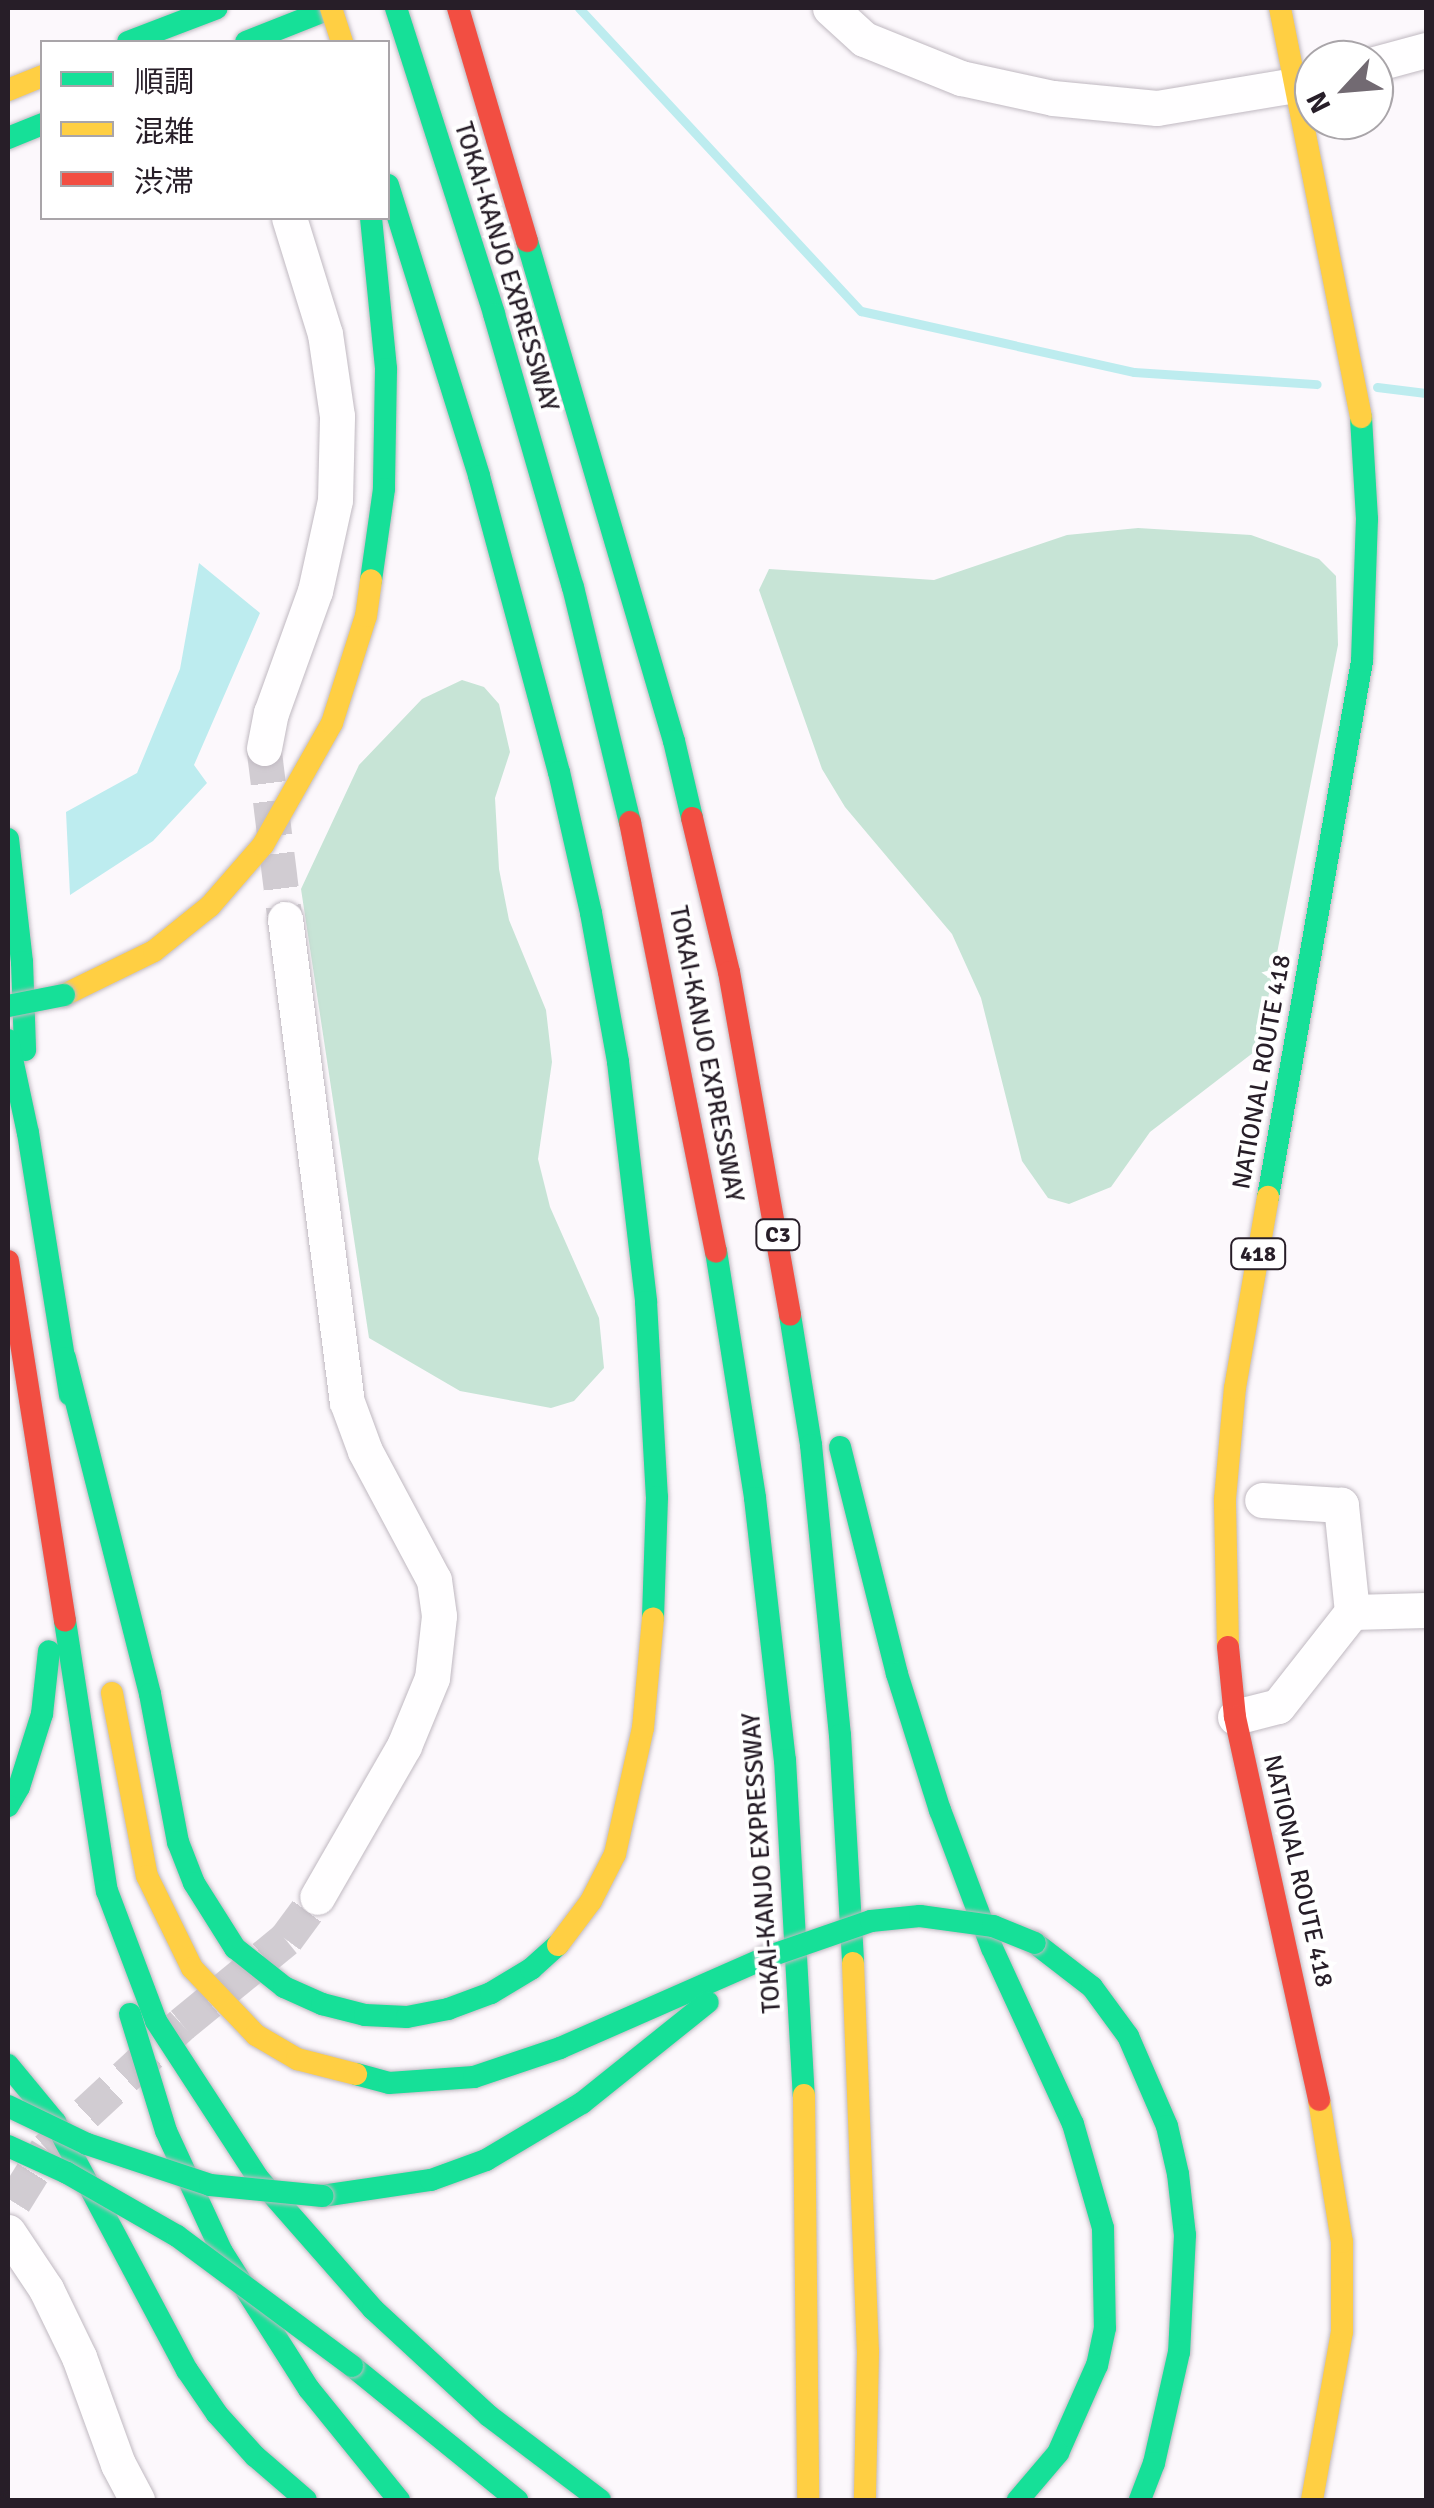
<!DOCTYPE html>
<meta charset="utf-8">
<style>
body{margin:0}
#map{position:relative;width:1434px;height:2508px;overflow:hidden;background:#fcf8fc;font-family:Signika,"Noto Sans JP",sans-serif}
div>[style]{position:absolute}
.forest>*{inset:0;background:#c7e4d6}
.water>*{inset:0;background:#bdecef}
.stream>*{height:9px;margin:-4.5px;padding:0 4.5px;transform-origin:4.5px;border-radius:4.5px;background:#bdecef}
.street-tunnel>*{height:35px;margin-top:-17.5px;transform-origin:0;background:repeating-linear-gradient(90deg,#d1ccd2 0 35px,transparent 0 53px)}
.roads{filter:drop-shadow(0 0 2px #c0b9c1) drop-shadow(0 0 2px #c0b9c1)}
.street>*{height:35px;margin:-17.5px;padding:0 17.5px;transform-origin:17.5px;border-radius:17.5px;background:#fffeff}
.fast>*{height:22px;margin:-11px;padding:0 11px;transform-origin:11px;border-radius:11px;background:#16e098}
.slow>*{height:22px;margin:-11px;padding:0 11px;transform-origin:11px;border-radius:11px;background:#ffcf43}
.jam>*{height:22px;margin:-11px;padding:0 11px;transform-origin:11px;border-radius:11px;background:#f24e42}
.bridges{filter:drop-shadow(0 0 2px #c0b9c1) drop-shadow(0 0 2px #c0b9c1)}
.fast-bridge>*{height:22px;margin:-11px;padding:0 11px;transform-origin:11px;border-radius:11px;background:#16e098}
.slow-bridge>*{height:22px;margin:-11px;padding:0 11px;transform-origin:11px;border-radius:11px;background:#ffcf43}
span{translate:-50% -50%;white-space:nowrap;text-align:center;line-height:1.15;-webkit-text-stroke:8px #fff;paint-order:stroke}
.shield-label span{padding:2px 8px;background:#fff;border:2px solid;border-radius:8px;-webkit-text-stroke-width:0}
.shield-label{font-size:22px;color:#271e28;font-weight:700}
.street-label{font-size:25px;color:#271e28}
.frame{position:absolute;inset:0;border:10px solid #271e28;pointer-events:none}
.legend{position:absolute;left:40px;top:40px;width:350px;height:180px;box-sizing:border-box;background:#fff;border:2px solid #a9a5a9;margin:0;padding:12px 18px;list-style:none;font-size:30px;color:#271e28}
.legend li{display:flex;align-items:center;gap:20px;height:50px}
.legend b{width:50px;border:2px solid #a9a5a9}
.north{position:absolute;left:1294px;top:40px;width:100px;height:100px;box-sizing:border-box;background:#fff;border:2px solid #a9a5a9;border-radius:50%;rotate:244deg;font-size:28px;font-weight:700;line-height:40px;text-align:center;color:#271e28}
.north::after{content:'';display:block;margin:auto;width:35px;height:45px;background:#726a72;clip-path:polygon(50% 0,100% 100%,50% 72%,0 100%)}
</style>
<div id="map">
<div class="forest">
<div style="clip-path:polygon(1138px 528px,1251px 535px,1319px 559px,1336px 576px,1338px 645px,1258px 1049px,1150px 1132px,1111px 1187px,1069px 1204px,1048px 1198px,1022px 1161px,981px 998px,952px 934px,845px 807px,822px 769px,759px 590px,769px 569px,934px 580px,1067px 535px)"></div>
<div style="clip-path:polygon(462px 680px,484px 687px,499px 704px,510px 752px,495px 798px,499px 869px,509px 920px,546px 1010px,552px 1062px,538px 1159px,550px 1207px,599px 1318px,604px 1368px,574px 1401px,551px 1408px,460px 1391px,369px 1338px,301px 889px,359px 765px,422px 699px)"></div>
</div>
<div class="water">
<div style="clip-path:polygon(199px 563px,260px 613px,194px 765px,207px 783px,153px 841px,70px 895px,66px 812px,137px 773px,180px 669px)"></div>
</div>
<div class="stream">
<div style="left:579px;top:8px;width:414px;rotate:47.1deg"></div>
<div style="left:861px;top:311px;width:280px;rotate:12.6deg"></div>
<div style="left:1134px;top:372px;width:183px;rotate:3.8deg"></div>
<div style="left:1377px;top:387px;width:49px;rotate:7deg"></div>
</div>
<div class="street-tunnel">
<div style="left:264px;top:748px;width:172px;rotate:83deg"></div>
<div style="left:14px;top:2202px;width:62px;rotate:-58.1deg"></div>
<div style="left:47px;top:2149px;width:184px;rotate:-42.8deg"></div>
<div style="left:182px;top:2024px;width:134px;rotate:-39.3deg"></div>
<div style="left:286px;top:1939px;width:52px;rotate:-53.6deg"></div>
</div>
<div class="roads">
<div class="street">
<div style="left:830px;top:8px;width:46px;rotate:42.4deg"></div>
<div style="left:864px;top:39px;width:105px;rotate:21.9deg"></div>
<div style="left:961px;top:78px;width:94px;rotate:12.3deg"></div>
<div style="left:1053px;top:98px;width:104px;rotate:5.5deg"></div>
<div style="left:1157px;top:108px;width:158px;rotate:-9.5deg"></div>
<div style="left:1374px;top:64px;width:54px;rotate:-15.1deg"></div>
<div style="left:264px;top:748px;width:36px;rotate:-79deg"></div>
<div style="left:271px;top:713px;width:130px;rotate:-70.2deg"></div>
<div style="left:315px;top:591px;width:93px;rotate:-77.6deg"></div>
<div style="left:335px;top:500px;width:84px;rotate:-88.6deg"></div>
<div style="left:337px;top:416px;width:83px;rotate:-98.3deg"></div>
<div style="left:325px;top:334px;width:121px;rotate:-107.2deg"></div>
<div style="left:285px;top:919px;width:487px;rotate:82.7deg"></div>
<div style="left:347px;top:1402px;width:52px;rotate:69.8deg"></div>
<div style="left:365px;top:1451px;width:146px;rotate:61.9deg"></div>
<div style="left:434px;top:1580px;width:36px;rotate:82deg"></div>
<div style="left:439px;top:1616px;width:62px;rotate:96.4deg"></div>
<div style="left:432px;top:1678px;width:74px;rotate:112.4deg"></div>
<div style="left:404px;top:1746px;width:174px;rotate:119.9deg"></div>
<div style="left:1352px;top:1612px;width:74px;rotate:-1.5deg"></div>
<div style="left:1235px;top:1717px;width:44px;rotate:-14.3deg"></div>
<div style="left:1278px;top:1706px;width:120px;rotate:-51.8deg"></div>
<div style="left:1352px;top:1612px;width:108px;rotate:-95.9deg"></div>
<div style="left:1341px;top:1505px;width:79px;rotate:-176.4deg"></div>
<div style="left:8px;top:2232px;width:69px;rotate:56.3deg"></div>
<div style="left:46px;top:2289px;width:76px;rotate:64.1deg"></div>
<div style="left:79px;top:2357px;width:114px;rotate:70deg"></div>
<div style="left:118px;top:2464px;width:41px;rotate:62.2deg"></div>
</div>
<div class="fast">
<div style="left:396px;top:8px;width:321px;rotate:72.2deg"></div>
<div style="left:494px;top:314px;width:284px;rotate:73.9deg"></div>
<div style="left:573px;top:587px;width:242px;rotate:76.4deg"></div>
<div style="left:128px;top:42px;width:95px;rotate:-20.9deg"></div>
<div style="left:246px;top:42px;width:92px;rotate:-21.6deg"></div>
<div style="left:8px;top:138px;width:37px;rotate:-22deg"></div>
<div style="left:388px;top:185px;width:305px;rotate:72.6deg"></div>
<div style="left:479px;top:476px;width:307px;rotate:74.9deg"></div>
<div style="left:559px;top:772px;width:145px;rotate:77.2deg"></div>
<div style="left:591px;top:913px;width:151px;rotate:79.7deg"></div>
<div style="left:618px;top:1062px;width:242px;rotate:83.3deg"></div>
<div style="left:646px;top:1302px;width:195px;rotate:86.8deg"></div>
<div style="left:657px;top:1497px;width:121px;rotate:91.9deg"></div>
<div style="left:371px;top:218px;width:152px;rotate:84.3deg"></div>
<div style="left:386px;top:369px;width:120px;rotate:91deg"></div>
<div style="left:384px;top:489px;width:92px;rotate:98.1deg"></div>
<div style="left:527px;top:241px;width:521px;rotate:73.62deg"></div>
<div style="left:674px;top:741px;width:79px;rotate:76.8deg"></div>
<div style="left:8px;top:839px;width:124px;rotate:83.5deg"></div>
<div style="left:22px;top:962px;width:88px;rotate:88deg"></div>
<div style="left:8px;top:1040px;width:95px;rotate:77.9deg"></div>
<div style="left:28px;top:1133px;width:265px;rotate:80.9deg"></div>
<div style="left:1268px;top:1197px;width:544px;rotate:-80.05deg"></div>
<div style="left:1362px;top:661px;width:142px;rotate:-88deg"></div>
<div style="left:1367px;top:519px;width:102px;rotate:-93.4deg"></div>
<div style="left:716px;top:1251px;width:250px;rotate:81deg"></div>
<div style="left:755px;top:1498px;width:264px;rotate:83.5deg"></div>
<div style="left:785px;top:1760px;width:336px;rotate:86.8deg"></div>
<div style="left:790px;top:1315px;width:132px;rotate:80.8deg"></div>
<div style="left:811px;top:1445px;width:291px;rotate:84.3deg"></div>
<div style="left:840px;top:1735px;width:228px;rotate:86.7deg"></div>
<div style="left:65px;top:1358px;width:347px;rotate:75.8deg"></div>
<div style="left:150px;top:1694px;width:151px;rotate:79.3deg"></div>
<div style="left:178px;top:1842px;width:44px;rotate:68.7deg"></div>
<div style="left:194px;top:1883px;width:77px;rotate:57.8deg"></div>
<div style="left:235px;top:1948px;width:63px;rotate:38.5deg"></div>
<div style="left:284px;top:1987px;width:42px;rotate:24.1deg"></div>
<div style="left:322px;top:2004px;width:44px;rotate:14.3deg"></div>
<div style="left:365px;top:2015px;width:42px;rotate:2.7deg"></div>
<div style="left:407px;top:2017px;width:42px;rotate:-11deg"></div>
<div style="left:448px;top:2009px;width:46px;rotate:-20.4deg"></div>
<div style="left:491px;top:1993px;width:47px;rotate:-31deg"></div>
<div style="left:531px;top:1969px;width:36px;rotate:-42deg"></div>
<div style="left:840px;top:1447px;width:234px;rotate:75.9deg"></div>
<div style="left:897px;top:1674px;width:143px;rotate:72.5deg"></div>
<div style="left:940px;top:1810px;width:147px;rotate:69.4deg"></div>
<div style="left:992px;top:1948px;width:194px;rotate:65.3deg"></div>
<div style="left:1073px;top:2124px;width:108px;rotate:73.9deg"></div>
<div style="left:1103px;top:2228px;width:100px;rotate:88.9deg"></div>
<div style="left:1105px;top:2328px;width:38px;rotate:102deg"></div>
<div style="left:1097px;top:2365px;width:96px;rotate:113.9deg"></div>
<div style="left:1058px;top:2453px;width:62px;rotate:130.4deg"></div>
<div style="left:65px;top:1621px;width:273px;rotate:81.2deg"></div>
<div style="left:107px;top:1891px;width:139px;rotate:69.3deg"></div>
<div style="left:156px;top:2021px;width:187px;rotate:57deg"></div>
<div style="left:258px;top:2178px;width:174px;rotate:48.7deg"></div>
<div style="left:373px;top:2309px;width:158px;rotate:42.7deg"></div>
<div style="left:489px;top:2416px;width:139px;rotate:37.1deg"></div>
<div style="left:8px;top:1806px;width:22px;rotate:-60deg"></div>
<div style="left:19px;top:1787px;width:77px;rotate:-72.5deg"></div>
<div style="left:42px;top:1714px;width:63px;rotate:-83.7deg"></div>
<div style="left:1035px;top:1943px;width:72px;rotate:37.7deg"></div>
<div style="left:1092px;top:1987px;width:61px;rotate:53.7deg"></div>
<div style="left:1128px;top:2036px;width:98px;rotate:66.6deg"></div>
<div style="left:1167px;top:2126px;width:49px;rotate:77.1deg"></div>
<div style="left:1178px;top:2174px;width:61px;rotate:83.5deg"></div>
<div style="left:1185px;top:2235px;width:117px;rotate:92.9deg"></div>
<div style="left:1179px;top:2352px;width:114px;rotate:102.7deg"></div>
<div style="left:1154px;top:2463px;width:40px;rotate:111deg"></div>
<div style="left:130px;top:2014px;width:122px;rotate:72.9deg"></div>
<div style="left:166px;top:2131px;width:133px;rotate:65.2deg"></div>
<div style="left:222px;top:2252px;width:162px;rotate:57.6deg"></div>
<div style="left:309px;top:2389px;width:143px;rotate:51deg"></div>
<div style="left:8px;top:2065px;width:74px;rotate:50.5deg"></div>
<div style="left:55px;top:2122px;width:281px;rotate:62deg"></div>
<div style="left:187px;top:2370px;width:53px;rotate:55.7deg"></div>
<div style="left:217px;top:2414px;width:57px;rotate:47.9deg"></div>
<div style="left:255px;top:2456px;width:67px;rotate:40.8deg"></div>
<div style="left:356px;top:2074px;width:34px;rotate:15deg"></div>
<div style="left:389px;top:2083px;width:85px;rotate:-4deg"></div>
<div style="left:474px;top:2077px;width:91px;rotate:-18.6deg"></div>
<div style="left:560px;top:2048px;width:226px;rotate:-23.7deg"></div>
<div style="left:322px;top:2196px;width:110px;rotate:-8.4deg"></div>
<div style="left:431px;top:2180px;width:59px;rotate:-20deg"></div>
<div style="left:486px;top:2160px;width:112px;rotate:-30.7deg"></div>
<div style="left:582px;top:2103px;width:161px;rotate:-38.7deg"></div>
<div style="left:352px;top:2366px;width:213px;rotate:39.1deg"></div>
</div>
<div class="slow">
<div style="left:1280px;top:8px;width:417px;rotate:78.8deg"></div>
<div style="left:8px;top:90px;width:37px;rotate:-22deg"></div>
<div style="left:64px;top:995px;width:100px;rotate:-26.1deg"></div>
<div style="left:154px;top:951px;width:72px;rotate:-38.8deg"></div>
<div style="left:210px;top:906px;width:81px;rotate:-49deg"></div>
<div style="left:263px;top:845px;width:140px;rotate:-60.5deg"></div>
<div style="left:332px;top:723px;width:112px;rotate:-72.4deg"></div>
<div style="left:366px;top:616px;width:36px;rotate:-82deg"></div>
<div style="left:1228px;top:1647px;width:148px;rotate:-91.2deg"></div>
<div style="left:1225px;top:1499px;width:111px;rotate:-84.9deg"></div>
<div style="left:1235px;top:1388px;width:194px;rotate:-80.2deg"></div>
<div style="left:112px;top:1693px;width:186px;rotate:79.2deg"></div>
<div style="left:147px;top:1876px;width:102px;rotate:63.9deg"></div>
<div style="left:192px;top:1968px;width:93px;rotate:46.3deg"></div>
<div style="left:256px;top:2035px;width:48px;rotate:30.3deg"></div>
<div style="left:297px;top:2059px;width:61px;rotate:14.3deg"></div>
<div style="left:558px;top:1945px;width:55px;rotate:-53.1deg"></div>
<div style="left:591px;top:1901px;width:53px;rotate:-62.9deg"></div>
<div style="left:615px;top:1854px;width:129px;rotate:-77.5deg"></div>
<div style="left:643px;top:1728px;width:110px;rotate:-84.8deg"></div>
<div style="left:853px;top:1963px;width:388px;rotate:87.8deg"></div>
<div style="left:868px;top:2351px;width:149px;rotate:91.2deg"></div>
<div style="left:804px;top:2095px;width:405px;rotate:89.4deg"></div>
<div style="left:1312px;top:2500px;width:171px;rotate:-79.9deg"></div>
<div style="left:1342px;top:2332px;width:90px;rotate:-90deg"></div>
<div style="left:1342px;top:2242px;width:144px;rotate:-99.2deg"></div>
</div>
<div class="jam">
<div style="left:458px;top:8px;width:243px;rotate:73.5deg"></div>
<div style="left:692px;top:818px;width:158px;rotate:76.5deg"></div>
<div style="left:729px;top:972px;width:348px;rotate:79.9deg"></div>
<div style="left:630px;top:822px;width:438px;rotate:78.7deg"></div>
<div style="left:8px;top:1261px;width:364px;rotate:81deg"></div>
<div style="left:1228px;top:1647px;width:70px;rotate:84.3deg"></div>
<div style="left:1235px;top:1717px;width:392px;rotate:77.6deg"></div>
</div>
</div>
<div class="bridges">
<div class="fast-bridge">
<div style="left:8px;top:1006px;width:57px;rotate:-11.1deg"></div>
<div style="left:767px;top:1957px;width:110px;rotate:-19.1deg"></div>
<div style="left:871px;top:1921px;width:49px;rotate:-5.8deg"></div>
<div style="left:920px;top:1916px;width:74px;rotate:7.8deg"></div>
<div style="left:993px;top:1926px;width:45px;rotate:22deg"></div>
<div style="left:8px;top:2106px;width:88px;rotate:25.7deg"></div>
<div style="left:87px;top:2144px;width:130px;rotate:18.4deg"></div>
<div style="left:210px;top:2185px;width:113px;rotate:5.6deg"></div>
<div style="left:8px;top:2146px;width:65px;rotate:24.6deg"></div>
<div style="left:67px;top:2173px;width:127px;rotate:29.8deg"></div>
<div style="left:177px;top:2236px;width:218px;rotate:36.6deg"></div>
</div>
<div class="slow-bridge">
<div style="left:331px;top:8px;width:36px;rotate:72deg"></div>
</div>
</div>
<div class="shield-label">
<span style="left:778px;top:1235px">C3</span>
<span style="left:1258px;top:1254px">418</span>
</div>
<div class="street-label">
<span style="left:506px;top:267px;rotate:73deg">TOKAI-KANJO EXPRESSWAY</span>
<span style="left:706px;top:1054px;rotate:79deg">TOKAI-KANJO EXPRESSWAY</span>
<span style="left:1262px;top:1072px;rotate:-80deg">NATIONAL ROUTE 418</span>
<span style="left:762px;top:1863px;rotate:-94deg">TOKAI-KANJO EXPRESSWAY</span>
<span style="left:1298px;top:1871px;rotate:77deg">NATIONAL ROUTE 418</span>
</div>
<div class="frame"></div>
<ul class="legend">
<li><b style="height:12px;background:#16e098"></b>順調</li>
<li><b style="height:12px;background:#ffcf43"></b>混雑</li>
<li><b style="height:12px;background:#f24e42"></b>渋滞</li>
</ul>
<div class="north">N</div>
</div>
